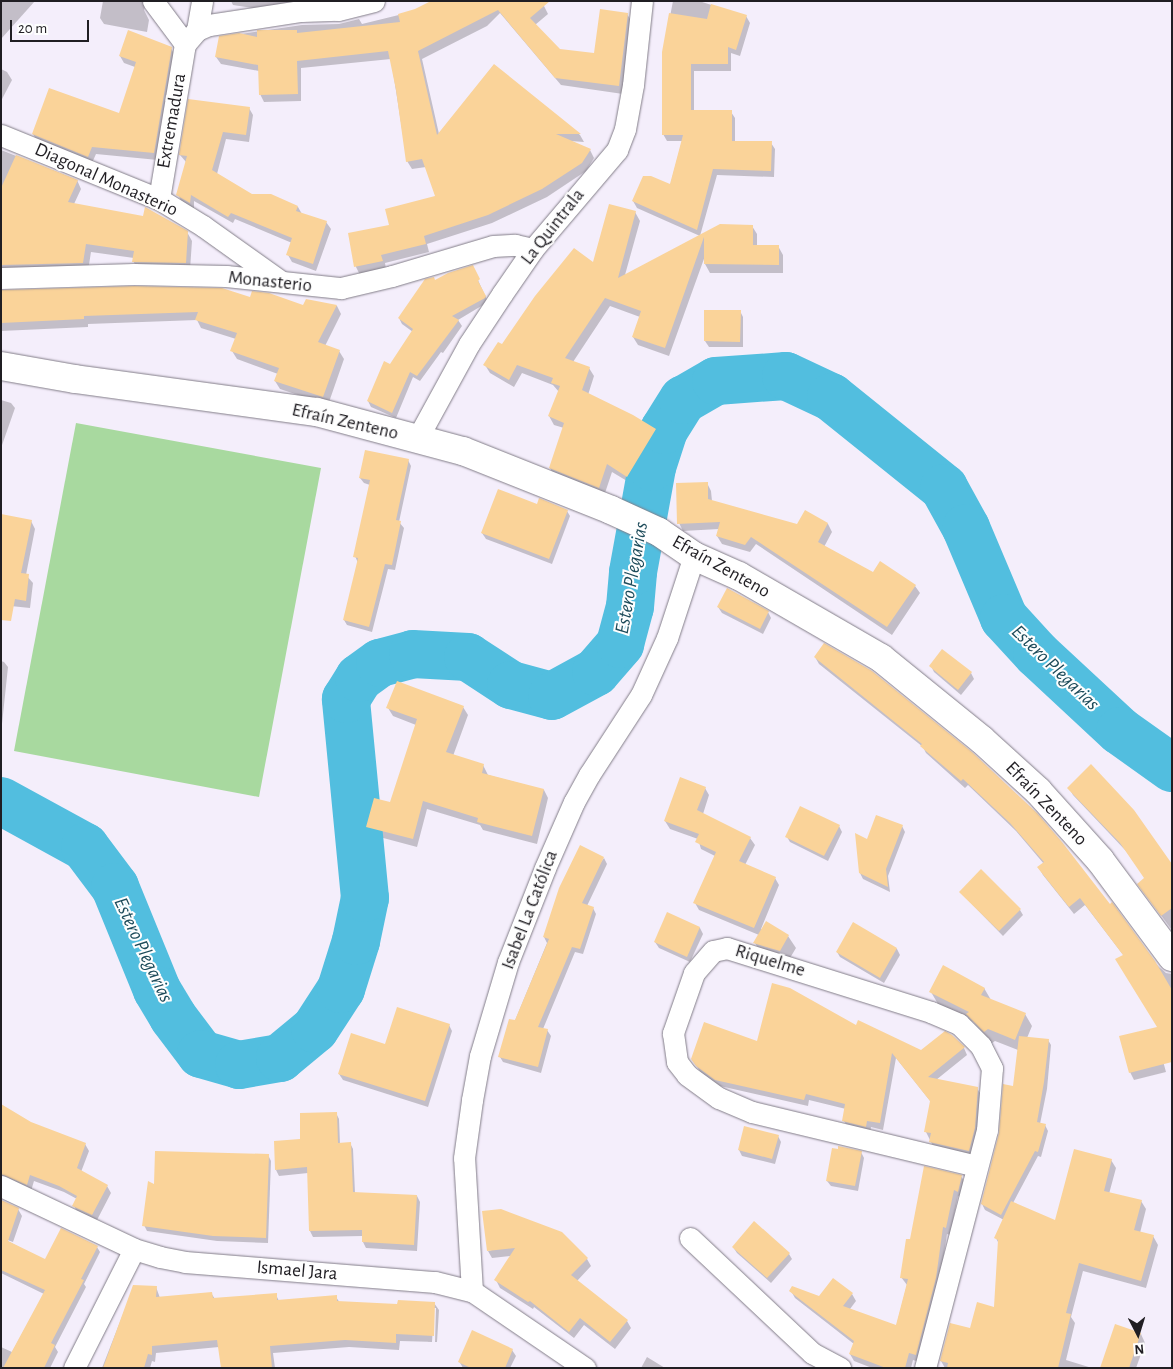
<!DOCTYPE html>
<meta charset="utf-8">
<style>
body{margin:0}
#map{position:relative;width:1173px;height:1369px;overflow:hidden;background:#f4eefb;font-family:"Alegreya Sans",sans-serif}
div>[style]{position:absolute}
.green>*{inset:0;background:#a8d99f}
.shadow>*{inset:0;background:#0003}
.river>*{height:48px;margin:-24px;padding:0 24px;transform-origin:24px;border-radius:24px;background:#52bedf}
.building>*{inset:0;background:#fad399}
.roads{filter:drop-shadow(0 0 1px #827d88) drop-shadow(0 0 1px #827d88)}
.street>*{height:21px;margin:-10.5px;padding:0 10.5px;transform-origin:10.5px;border-radius:10.5px;background:#fff}
.secondary>*{height:28px;margin:-14px;padding:0 14px;transform-origin:14px;border-radius:14px;background:#fff}
span{translate:-50% -50%;white-space:nowrap;text-align:center;line-height:1.15;-webkit-text-stroke:4px #fefefe;paint-order:stroke}
.street-label{font-size:19px;color:#201e23}
.water-label{font-size:20px;color:#1d4b5a;font-style:italic}
.frame{position:absolute;inset:0;border:2px solid #201e23;pointer-events:none}
.north{position:absolute;left:1113px;top:1309px;width:50px;height:50px;-webkit-text-stroke:4px #fefefe;paint-order:stroke;rotate:175deg;font-size:14px;font-weight:700;line-height:20px;text-align:center;color:#201e23}
.north::after{content:'';display:block;margin:auto;width:18px;height:22px;background:#201e23;clip-path:polygon(50% 0,100% 100%,50% 72%,0 100%)}
.scale{position:absolute;left:10px;top:20px;width:79px;height:22px;box-sizing:border-box;border:2px solid #201e23;border-top:0;padding-left:6px;font-size:15px;line-height:18px;white-space:nowrap;color:#201e23;-webkit-text-stroke:4px #fefefe;paint-order:stroke}
</style>
<div id="map">
<div class="green">
<div style="clip-path:polygon(76px 423px,321px 468px,259px 797px,14px 751px)"></div>
</div>
<div class="shadow">
<div style="clip-path:polygon(1px 1px,35px 1px,1px 39px)"></div>
<div style="clip-path:polygon(103px 1px,147px 1px,144px 10px,149px 20px,147px 32px,104px 24px,100px 18px)"></div>
<div style="clip-path:polygon(231px 1px,361px 1px,278px 12px,233px 5px)"></div>
<div style="clip-path:polygon(673px 1px,699px 1px,746px 16px,750px 23px,740px 56px,731px 53px,731px 71px,694px 71px,694px 111px,731px 112px,735px 118px,735px 142px,771px 143px,775px 149px,774px 177px,717px 175px,700px 236px,752px 226px,757px 234px,757px 246px,778px 246px,783px 255px,783px 273px,710px 273px,705px 264px,705px 256px,669px 356px,638px 345px,633px 337px,640px 317px,610px 306px,573px 362px,589px 368px,594px 376px,588px 395px,656px 430px,660px 439px,632px 484px,612px 472px,604px 496px,555px 477px,550px 468px,564px 428px,554px 425px,549px 416px,559px 392px,553px 385px,522px 373px,514px 387px,490px 373px,485px 365px,502px 346px,594px 264px,635px 212px,640px 221px,625px 275px,700px 236px,637px 208px,633px 201px,670px 186px,682px 141px,667px 141px,663px 134px,663px 53px)"></div>
<div style="clip-path:polygon(544px 6px,548px 14px,535px 25px,559px 50px,595px 54px,627px 14px,632px 22px,623px 94px,561px 85px,500px 13px,487px 26px,422px 59px,439px 134px,494px 65px,580px 135px,584px 142px,570px 141px,590px 150px,594px 158px,586px 171px,547px 197px,492px 223px,427px 244px,429px 252px,385px 263px,386px 269px,360px 275px,356px 267px,349px 234px,391px 226px,436px 197px,426px 167px,412px 169px,407px 161px,391px 59px,301px 68px,301px 101px,264px 102px,260px 94px,259px 71px,221px 64px,216px 57px,220px 37px,302px 25px,339px 24px,359px 19px,362px 24px,415px 11px)"></div>
<div style="clip-path:polygon(171px 48px,175px 56px,158px 160px,96px 154px,92px 163px,37px 141px,33px 134px,120px 115px,135px 67px,124px 63px,120px 56px)"></div>
<div style="clip-path:polygon(1px 69px,7px 72px,12px 80px,1px 101px)"></div>
<div style="clip-path:polygon(249px 108px,253px 115px,249px 142px,226px 139px,217px 174px,252px 195px,298px 207px,302px 214px,326px 222px,331px 229px,316px 271px,292px 262px,288px 255px,292px 243px,235px 219px,233px 223px,194px 201px,194px 209px,182px 202px,178px 195px,186px 162px,180px 155px)"></div>
<div style="clip-path:polygon(1px 150px,77px 180px,81px 189px,74px 204px,187px 232px,192px 241px,190px 270px,138px 269px,133px 261px,134px 258px,91px 252px,88px 271px,1px 276px)"></div>
<div style="clip-path:polygon(472px 267px,488px 302px,458px 320px,462px 326px,443px 353px,441px 352px,420px 381px,413px 377px,396px 418px,371px 407px,368px 401px,413px 332px,402px 324px,399px 318px,435px 281px)"></div>
<div style="clip-path:polygon(1px 292px,251px 299px,304px 307px,307px 301px,337px 306px,341px 314px,325px 346px,339px 351px,344px 359px,328px 405px,280px 389px,275px 381px,278px 374px,237px 359px,232px 351px,236px 339px,201px 328px,197px 320px,88px 324px,88px 327px,1px 331px)"></div>
<div style="clip-path:polygon(740px 311px,743px 317px,743px 347px,709px 347px,705px 341px)"></div>
<div style="clip-path:polygon(1px 400px,11px 403px,15px 408px,1px 448px)"></div>
<div style="clip-path:polygon(408px 460px,411px 466px,399px 522px,404px 528px,395px 570px,388px 569px,372px 632px,347px 625px,344px 620px,358px 563px,355px 556px,370px 485px,364px 483px,360px 478px)"></div>
<div style="clip-path:polygon(707px 483px,711px 491px,712px 501px,798px 526px,805px 512px,828px 524px,832px 532px,824px 547px,873px 573px,915px 586px,920px 593px,892px 635px,756px 544px,750px 552px,722px 544px,717px 536px,719px 529px,683px 531px,679px 523px)"></div>
<div style="clip-path:polygon(538px 505px,567px 511px,570px 516px,552px 564px,486px 539px,482px 533px)"></div>
<div style="clip-path:polygon(31px 521px,35px 529px,26px 575px,33px 583px,30px 608px,1px 605px)"></div>
<div style="clip-path:polygon(718px 607px,768px 612px,771px 618px,763px 634px,722px 613px)"></div>
<div style="clip-path:polygon(815px 657px,871px 672px,1159px 967px,1166px 973px,1172px 974px,1172px 1055px,1163px 1061px,1166px 1072px,1134px 1080px,1130px 1072px,1158px 1028px,1124px 956px,1085px 905px,1074px 914px,1043px 875px,1039px 868px,1044px 864px,1016px 831px,968px 785px,965px 788px,926px 753px,923px 747px,819px 664px)"></div>
<div style="clip-path:polygon(1px 661px,4px 662px,8px 667px,2px 724px,2px 754px)"></div>
<div style="clip-path:polygon(931px 666px,971px 673px,974px 679px,961px 695px,934px 672px)"></div>
<div style="clip-path:polygon(463px 707px,468px 715px,453px 756px,483px 765px,488px 775px,544px 790px,548px 798px,537px 844px,483px 830px,480px 825px,427px 809px,417px 847px,372px 835px,367px 827px,391px 804px,416px 725px,393px 716px,388px 708px)"></div>
<div style="clip-path:polygon(705px 788px,709px 795px,703px 814px,750px 838px,755px 845px,745px 865px,775px 878px,779px 885px,761px 929px,788px 936px,796px 948px,787px 963px,762px 955px,755px 943px,759px 935px,699px 910px,695px 903px,715px 856px,701px 849px,698px 839px,670px 829px,665px 821px)"></div>
<div style="clip-path:polygon(1069px 788px,1172px 865px,1172px 930px,1143px 891px,1146px 879px,1126px 851px,1073px 795px)"></div>
<div style="clip-path:polygon(839px 826px,842px 832px,828px 861px,790px 842px,787px 837px)"></div>
<div style="clip-path:polygon(902px 826px,905px 832px,888px 876px,890px 892px,863px 879px,860px 873px,868px 841px)"></div>
<div style="clip-path:polygon(604px 858px,607px 864px,587px 906px,593px 908px,596px 914px,583px 954px,575px 952px,543px 1029px,547px 1030px,551px 1036px,541px 1073px,503px 1062px,500px 1057px,547px 943px,544px 937px)"></div>
<div style="clip-path:polygon(960px 892px,1020px 910px,1023px 915px,1003px 936px)"></div>
<div style="clip-path:polygon(668px 914px,700px 928px,703px 934px,690px 962px,659px 948px,655px 942px)"></div>
<div style="clip-path:polygon(853px 924px,897px 949px,900px 955px,884px 983px,840px 957px,837px 952px)"></div>
<div style="clip-path:polygon(984px 988px,991px 1000px,1025px 1014px,1032px 1026px,1027px 1038px,1048px 1040px,1051px 1045px,1047px 1089px,1040px 1124px,1045px 1125px,1048px 1131px,1041px 1157px,1038px 1156px,1013px 1203px,1056px 1222px,1111px 1160px,1116px 1168px,1109px 1194px,1141px 1201px,1146px 1209px,1140px 1233px,1153px 1236px,1158px 1245px,1146px 1288px,1083px 1271px,1071px 1317px,1075px 1323px,1066px 1360px,1092px 1368px,945px 1368px,941px 1361px,971px 1329px,996px 1308px,999px 1244px,996px 1238px,1004px 1220px,985px 1210px,982px 1204px,1015px 1088px,1018px 1050px,995px 1041px,992px 1043px,973px 1022px,938px 1004px,931px 992px)"></div>
<div style="clip-path:polygon(449px 1025px,452px 1031px,428px 1107px,343px 1080px,339px 1074px,386px 1046px)"></div>
<div style="clip-path:polygon(857px 1026px,921px 1052px,964px 1048px,967px 1055px,936px 1080px,977px 1088px,981px 1095px,978px 1135px,972px 1157px,934px 1148px,926px 1132px,931px 1102px,896px 1058px,883px 1130px,871px 1127px,870px 1133px,848px 1127px,844px 1121px,846px 1109px,809px 1100px,808px 1106px,720px 1086px,701px 1073px,692px 1059px,758px 1043px)"></div>
<div style="clip-path:polygon(1px 1109px,30px 1123px,85px 1144px,89px 1151px,81px 1172px,107px 1186px,111px 1193px,96px 1222px,78px 1213px,74px 1206px,77px 1199px,64px 1192px,34px 1181px,31px 1191px,1px 1182px)"></div>
<div style="clip-path:polygon(336px 1113px,339px 1119px,340px 1144px,350px 1143px,353px 1149px,355px 1193px,417px 1196px,420px 1202px,417px 1251px,366px 1248px,363px 1242px,363px 1236px,313px 1237px,310px 1231px,308px 1173px,279px 1176px,276px 1170px,302px 1140px)"></div>
<div style="clip-path:polygon(778px 1136px,781px 1142px,775px 1164px,742px 1156px,739px 1150px)"></div>
<div style="clip-path:polygon(861px 1152px,864px 1158px,858px 1191px,831px 1186px,827px 1181px)"></div>
<div style="clip-path:polygon(268px 1155px,271px 1161px,268px 1243px,217px 1241px,147px 1231px,144px 1225px,155px 1186px)"></div>
<div style="clip-path:polygon(961px 1176px,966px 1184px,962px 1198px,958px 1196px,950px 1235px,947px 1234px,939px 1286px,919px 1362px,913px 1360px,911px 1368px,872px 1368px,854px 1361px,850px 1354px,854px 1344px,795px 1298px,791px 1291px,819px 1298px,852px 1294px,856px 1301px,850px 1309px,896px 1327px,907px 1285px,901px 1277px,911px 1241px)"></div>
<div style="clip-path:polygon(1px 1200px,18px 1209px,22px 1216px,13px 1242px,2px 1238px,45px 1261px,97px 1247px,100px 1252px,84px 1284px,86px 1287px,55px 1347px,58px 1352px,50px 1368px,1px 1368px,1px 1347px,12px 1352px,44px 1294px,1px 1273px)"></div>
<div style="clip-path:polygon(561px 1233px,587px 1259px,591px 1266px,577px 1281px,627px 1321px,631px 1328px,615px 1349px,584px 1325px,574px 1338px,534px 1307px,533px 1309px,500px 1288px,496px 1280px,511px 1256px,492px 1258px,488px 1251px)"></div>
<div style="clip-path:polygon(733px 1247px,789px 1254px,792px 1259px,771px 1283px,737px 1253px)"></div>
<div style="clip-path:polygon(evenodd,134px 1286px,156px 1287px,160px 1298px,211px 1293px,215px 1299px,276px 1295px,279px 1301px,336px 1297px,340px 1303px,399px 1306px,434px 1303px,439px 1310px,437px 1342px,400px 1341px,399px 1350px,349px 1347px,273px 1353px,275px 1368px,222px 1368px,219px 1347px,156px 1353px,155px 1362px,152px 1361px,150px 1368px,102px 1368px,134px 1286px,434px 1308px,436px 1308px,435px 1342px,432px 1342px,434px 1308px)"></div>
<div style="clip-path:polygon(1116px 1326px,1141px 1334px,1145px 1343px,1136px 1368px,1101px 1368px)"></div>
<div style="clip-path:polygon(512px 1350px,516px 1356px,510px 1368px,463px 1368px,459px 1361px)"></div>
<div style="clip-path:polygon(647px 1357px,665px 1368px,641px 1368px)"></div>
</div>
<div class="river">
<div style="left:1px;top:801px;width:96px;rotate:28.7deg"></div>
<div style="left:85px;top:847px;width:50px;rotate:53.1deg"></div>
<div style="left:115px;top:887px;width:111px;rotate:67.8deg"></div>
<div style="left:157px;top:990px;width:31px;rotate:59deg"></div>
<div style="left:173px;top:1017px;width:46px;rotate:52.9deg"></div>
<div style="left:201px;top:1054px;width:40px;rotate:16deg"></div>
<div style="left:239px;top:1065px;width:42px;rotate:-9.7deg"></div>
<div style="left:280px;top:1058px;width:45px;rotate:-39.6deg"></div>
<div style="left:315px;top:1029px;width:48px;rotate:-57deg"></div>
<div style="left:341px;top:989px;width:50px;rotate:-72.6deg"></div>
<div style="left:356px;top:941px;width:44px;rotate:-78.2deg"></div>
<div style="left:365px;top:898px;width:200px;rotate:-95.5deg"></div>
<div style="left:346px;top:699px;width:25px;rotate:-58deg"></div>
<div style="left:359px;top:678px;width:26px;rotate:-36deg"></div>
<div style="left:380px;top:663px;width:34px;rotate:-15deg"></div>
<div style="left:413px;top:654px;width:55px;rotate:3.1deg"></div>
<div style="left:468px;top:657px;width:51px;rotate:33.1deg"></div>
<div style="left:511px;top:685px;width:42px;rotate:15deg"></div>
<div style="left:552px;top:696px;width:50px;rotate:-28.6deg"></div>
<div style="left:596px;top:672px;width:37px;rotate:-49deg"></div>
<div style="left:620px;top:644px;width:38px;rotate:-75deg"></div>
<div style="left:630px;top:607px;width:35px;rotate:-85deg"></div>
<div style="left:633px;top:572px;width:107px;rotate:-79.7deg"></div>
<div style="left:652px;top:467px;width:39px;rotate:-72deg"></div>
<div style="left:664px;top:430px;width:36px;rotate:-58deg"></div>
<div style="left:683px;top:400px;width:38px;rotate:-30deg"></div>
<div style="left:716px;top:381px;width:70px;rotate:-4.1deg"></div>
<div style="left:786px;top:376px;width:50px;rotate:25deg"></div>
<div style="left:831px;top:397px;width:145px;rotate:38.8deg"></div>
<div style="left:944px;top:488px;width:46px;rotate:61.2deg"></div>
<div style="left:966px;top:528px;width:98px;rotate:67.1deg"></div>
<div style="left:1004px;top:618px;width:49px;rotate:47.5deg"></div>
<div style="left:1037px;top:654px;width:113px;rotate:42.9deg"></div>
<div style="left:1120px;top:731px;width:64px;rotate:35.4deg"></div>
</div>
<div class="building">
<div style="clip-path:polygon(431px 1px,550px 1px,530px 18px,560px 49px,594px 53px,600px 9px,628px 13px,619px 86px,555px 78px,498px 10px,418px 51px,437px 135px,494px 64px,581px 134px,556px 134px,591px 149px,582px 163px,542px 189px,488px 215px,424px 236px,426px 244px,381px 255px,383px 261px,354px 267px,348px 233px,389px 225px,385px 209px,435px 196px,422px 159px,406px 162px,396px 90px,388px 51px,297px 61px,298px 94px,259px 95px,258px 65px,215px 57px,219px 36px,239px 33px,257px 37px,257px 30px,297px 30px,297px 33px,400px 22px,398px 14px,415px 9px)"></div>
<div style="clip-path:polygon(711px 4px,747px 15px,736px 50px,728px 47px,728px 64px,691px 64px,691px 110px,732px 110px,732px 141px,772px 141px,771px 171px,713px 169px,697px 230px,632px 201px,643px 176px,651px 176px,670px 184px,683px 135px,662px 135px,662px 52px,669px 13px,707px 19px)"></div>
<div style="clip-path:polygon(128px 30px,172px 47px,154px 153px,92px 147px,88px 157px,32px 134px,49px 88px,119px 113px,136px 62px,119px 56px)"></div>
<div style="clip-path:polygon(188px 99px,250px 107px,246px 135px,223px 132px,212px 170px,252px 194px,271px 194px,298px 206px,296px 211px,327px 221px,313px 264px,286px 255px,292px 238px,231px 213px,228px 217px,191px 195px,190px 203px,176px 195px,187px 156px,179px 155px)"></div>
<div style="clip-path:polygon(16px 155px,78px 180px,68px 202px,143px 216px,145px 207px,188px 231px,186px 263px,132px 262px,134px 251px,86px 244px,83px 263px,1px 265px,1px 188px)"></div>
<div style="clip-path:polygon(609px 204px,636px 211px,618px 278px,720px 224px,753px 225px,753px 245px,779px 245px,779px 265px,704px 264px,704px 237px,665px 348px,632px 337px,641px 311px,605px 298px,565px 358px,590px 367px,582px 390px,633px 415px,656px 429px,627px 477px,607px 464px,599px 488px,549px 468px,564px 423px,548px 416px,560px 386px,551px 383px,553px 378px,517px 365px,509px 380px,483px 365px,498px 342px,502px 344px,535px 296px,574px 248px,593px 262px)"></div>
<div style="clip-path:polygon(473px 265px,480px 279px,478px 281px,486px 296px,485px 298px,452px 316px,459px 320px,417px 376px,410px 372px,392px 413px,367px 401px,384px 361px,390px 364px,413px 329px,398px 318px,425px 279px,434px 277px,435px 280px,448px 273px)"></div>
<div style="clip-path:polygon(134px 286px,222px 288px,250px 297px,252px 291px,269px 293px,303px 305px,306px 299px,337px 305px,318px 342px,340px 350px,323px 397px,274px 381px,279px 368px,230px 351px,237px 333px,195px 320px,198px 312px,84px 316px,84px 319px,1px 323px,1px 290px)"></div>
<div style="clip-path:polygon(704px 310px,741px 310px,740px 342px,704px 341px)"></div>
<div style="clip-path:polygon(365px 450px,409px 459px,396px 520px,401px 521px,392px 565px,385px 564px,369px 627px,343px 620px,358px 558px,353px 557px,370px 480px,359px 478px)"></div>
<div style="clip-path:polygon(708px 482px,708px 499px,797px 524px,805px 510px,828px 523px,818px 542px,873px 572px,880px 561px,916px 585px,887px 627px,751px 537px,745px 545px,716px 536px,720px 522px,677px 524px,676px 483px)"></div>
<div style="clip-path:polygon(498px 489px,537px 504px,539px 498px,568px 510px,549px 559px,481px 533px)"></div>
<div style="clip-path:polygon(1px 514px,32px 520px,21px 573px,29px 574px,26px 601px,15px 599px,11px 621px,1px 620px)"></div>
<div style="clip-path:polygon(727px 588px,769px 611px,760px 629px,717px 607px)"></div>
<div style="clip-path:polygon(824px 643px,872px 671px,972px 752px,1037px 813px,1062px 842px,1110px 904px,1112px 902px,1155px 961px,1172px 990px,1172px 1062px,1129px 1073px,1119px 1036px,1157px 1027px,1115px 959px,1123px 955px,1080px 898px,1069px 907px,1037px 867px,1044px 862px,1010px 823px,963px 779px,961px 781px,920px 746px,922px 744px,814px 657px)"></div>
<div style="clip-path:polygon(942px 649px,972px 672px,958px 690px,929px 666px)"></div>
<div style="clip-path:polygon(397px 681px,464px 706px,446px 752px,484px 764px,482px 773px,544px 789px,532px 836px,477px 822px,478px 818px,423px 801px,413px 839px,366px 827px,374px 798px,390px 802px,417px 719px,386px 708px)"></div>
<div style="clip-path:polygon(1091px 764px,1134px 810px,1172px 864px,1172px 908px,1161px 916px,1137px 884px,1144px 878px,1120px 843px,1067px 788px)"></div>
<div style="clip-path:polygon(680px 777px,706px 787px,697px 810px,751px 837px,739px 861px,776px 877px,754px 928px,693px 903px,716px 852px,695px 842px,699px 834px,664px 821px)"></div>
<div style="clip-path:polygon(800px 806px,840px 825px,824px 856px,785px 837px)"></div>
<div style="clip-path:polygon(876px 815px,903px 825px,886px 869px,888px 887px,859px 873px,855px 833px,867px 839px)"></div>
<div style="clip-path:polygon(580px 845px,604px 857px,582px 903px,594px 907px,580px 949px,572px 947px,538px 1027px,548px 1029px,538px 1067px,498px 1057px,509px 1019px,515px 1020px,549px 939px,543px 937px,559px 888px)"></div>
<div style="clip-path:polygon(981px 869px,1021px 909px,999px 931px,959px 892px)"></div>
<div style="clip-path:polygon(667px 912px,700px 927px,687px 957px,654px 942px)"></div>
<div style="clip-path:polygon(766px 921px,789px 935px,780px 951px,753px 943px)"></div>
<div style="clip-path:polygon(853px 922px,897px 948px,880px 978px,836px 952px)"></div>
<div style="clip-path:polygon(943px 965px,985px 988px,981px 995px,1026px 1013px,1015px 1040px,988px 1029px,984px 1032px,966px 1014px,969px 1012px,929px 992px)"></div>
<div style="clip-path:polygon(772px 983px,790px 988px,856px 1025px,858px 1020px,921px 1050px,945px 1031px,952px 1035px,965px 1047px,928px 1077px,978px 1087px,975px 1128px,969px 1151px,929px 1142px,931px 1133px,924px 1132px,930px 1101px,892px 1053px,880px 1123px,867px 1121px,866px 1127px,842px 1121px,845px 1104px,806px 1094px,804px 1100px,715px 1080px,696px 1066px,691px 1059px,704px 1022px,757px 1041px)"></div>
<div style="clip-path:polygon(397px 1007px,450px 1024px,425px 1101px,338px 1074px,351px 1033px,385px 1044px)"></div>
<div style="clip-path:polygon(1019px 1036px,1049px 1039px,1044px 1082px,1037px 1122px,1046px 1124px,1038px 1152px,1035px 1151px,1001px 1215px,981px 1204px,999px 1133px,1003px 1084px,1013px 1086px)"></div>
<div style="clip-path:polygon(1px 1104px,31px 1122px,86px 1143px,77px 1168px,108px 1185px,92px 1215px,72px 1206px,77px 1196px,59px 1186px,30px 1175px,27px 1185px,1px 1174px)"></div>
<div style="clip-path:polygon(337px 1112px,338px 1143px,351px 1142px,353px 1192px,417px 1195px,414px 1245px,362px 1242px,362px 1230px,309px 1231px,307px 1167px,275px 1170px,274px 1141px,300px 1139px,300px 1113px)"></div>
<div style="clip-path:polygon(744px 1126px,779px 1135px,772px 1159px,738px 1150px)"></div>
<div style="clip-path:polygon(838px 1146px,862px 1151px,855px 1186px,826px 1181px,832px 1148px,838px 1149px)"></div>
<div style="clip-path:polygon(1074px 1149px,1112px 1159px,1104px 1191px,1142px 1200px,1134px 1230px,1154px 1235px,1141px 1281px,1079px 1263px,1066px 1313px,1071px 1314px,1058px 1368px,947px 1368px,948px 1363px,940px 1361px,950px 1323px,970px 1328px,977px 1302px,994px 1307px,998px 1240px,994px 1238px,1011px 1201px,1055px 1220px)"></div>
<div style="clip-path:polygon(155px 1151px,269px 1154px,266px 1238px,213px 1236px,142px 1226px,148px 1181px,154px 1184px)"></div>
<div style="clip-path:polygon(924px 1166px,962px 1175px,958px 1192px,954px 1190px,946px 1228px,943px 1227px,936px 1278px,916px 1355px,909px 1353px,905px 1368px,886px 1368px,849px 1354px,854px 1341px,789px 1291px,792px 1286px,819px 1296px,833px 1278px,853px 1293px,843px 1306px,896px 1325px,908px 1279px,900px 1278px,906px 1239px,910px 1239px)"></div>
<div style="clip-path:polygon(1px 1200px,19px 1208px,8px 1241px,45px 1259px,61px 1228px,98px 1246px,81px 1279px,84px 1280px,51px 1343px,55px 1345px,44px 1368px,3px 1368px,45px 1290px,1px 1270px)"></div>
<div style="clip-path:polygon(501px 1209px,562px 1232px,588px 1258px,571px 1275px,628px 1320px,610px 1342px,580px 1318px,569px 1332px,530px 1301px,528px 1302px,494px 1280px,515px 1248px,487px 1251px,482px 1211px)"></div>
<div style="clip-path:polygon(754px 1221px,790px 1253px,767px 1278px,732px 1247px)"></div>
<div style="clip-path:polygon(133px 1285px,157px 1286px,156px 1297px,212px 1292px,213px 1298px,277px 1293px,277px 1300px,337px 1295px,337px 1301px,397px 1304px,398px 1300px,435px 1302px,434px 1336px,396px 1334px,396px 1343px,345px 1340px,270px 1346px,272px 1368px,221px 1368px,217px 1340px,152px 1346px,152px 1355px,148px 1354px,144px 1368px,103px 1368px)"></div>
<div style="clip-path:polygon(1115px 1324px,1141px 1333px,1129px 1368px,1100px 1368px)"></div>
<div style="clip-path:polygon(472px 1330px,513px 1349px,505px 1368px,471px 1368px,458px 1362px)"></div>
</div>
<div class="roads">
<div class="street">
<div style="left:153px;top:1px;width:54px;rotate:53.3deg"></div>
<div style="left:197px;top:30px;width:29px;rotate:-80deg"></div>
<div style="left:1px;top:135px;width:170px;rotate:22.1deg"></div>
<div style="left:159px;top:199px;width:52px;rotate:31.5deg"></div>
<div style="left:203px;top:226px;width:95px;rotate:35.5deg"></div>
<div style="left:159px;top:199px;width:157px;rotate:-80.5deg"></div>
<div style="left:185px;top:44px;width:18px;rotate:-49deg"></div>
<div style="left:197px;top:30px;width:13px;rotate:-23deg"></div>
<div style="left:209px;top:25px;width:93px;rotate:-8.7deg"></div>
<div style="left:301px;top:11px;width:37px;rotate:-2deg"></div>
<div style="left:338px;top:10px;width:37px;rotate:-14deg"></div>
<div style="left:1px;top:278px;width:133px;rotate:-1.7deg"></div>
<div style="left:134px;top:274px;width:92px;rotate:1.2deg"></div>
<div style="left:226px;top:276px;width:116px;rotate:6deg"></div>
<div style="left:341px;top:288px;width:52px;rotate:-13.2deg"></div>
<div style="left:392px;top:276px;width:105px;rotate:-16.5deg"></div>
<div style="left:493px;top:246px;width:22px;rotate:-3deg"></div>
<div style="left:515px;top:245px;width:18px;rotate:13deg"></div>
<div style="left:417px;top:439px;width:108px;rotate:-61.3deg"></div>
<div style="left:469px;top:344px;width:60px;rotate:-56.6deg"></div>
<div style="left:502px;top:294px;width:55px;rotate:-55.4deg"></div>
<div style="left:533px;top:249px;width:130px;rotate:-49.7deg"></div>
<div style="left:617px;top:150px;width:22px;rotate:-69deg"></div>
<div style="left:625px;top:129px;width:45px;rotate:-79.7deg"></div>
<div style="left:633px;top:85px;width:84px;rotate:-83.9deg"></div>
<div style="left:1px;top:1186px;width:147px;rotate:25.3deg"></div>
<div style="left:134px;top:1249px;width:27px;rotate:17deg"></div>
<div style="left:160px;top:1257px;width:25px;rotate:11deg"></div>
<div style="left:185px;top:1262px;width:251px;rotate:4.6deg"></div>
<div style="left:435px;top:1282px;width:38px;rotate:14deg"></div>
<div style="left:472px;top:1291px;width:137px;rotate:34.3deg"></div>
<div style="left:690px;top:1238px;width:168px;rotate:43.3deg"></div>
<div style="left:812px;top:1353px;width:32px;rotate:28deg"></div>
<div style="left:472px;top:1291px;width:133px;rotate:-93.4deg"></div>
<div style="left:464px;top:1158px;width:59px;rotate:-82.1deg"></div>
<div style="left:472px;top:1100px;width:45px;rotate:-79.7deg"></div>
<div style="left:480px;top:1056px;width:98px;rotate:-73.4deg"></div>
<div style="left:508px;top:962px;width:101px;rotate:-68.5deg"></div>
<div style="left:545px;top:868px;width:72px;rotate:-66.3deg"></div>
<div style="left:574px;top:802px;width:31px;rotate:-61deg"></div>
<div style="left:589px;top:775px;width:95px;rotate:-57deg"></div>
<div style="left:641px;top:695px;width:63px;rotate:-65.5deg"></div>
<div style="left:667px;top:638px;width:86px;rotate:-71.8deg"></div>
<div style="left:74px;top:1368px;width:133px;rotate:-63.2deg"></div>
<div style="left:925px;top:1368px;width:246px;rotate:-75.4deg"></div>
<div style="left:987px;top:1130px;width:62px;rotate:-85.4deg"></div>
<div style="left:992px;top:1068px;width:25px;rotate:-117deg"></div>
<div style="left:981px;top:1046px;width:31px;rotate:-135deg"></div>
<div style="left:959px;top:1024px;width:30px;rotate:-157deg"></div>
<div style="left:931px;top:1012px;width:214px;rotate:-162.6deg"></div>
<div style="left:727px;top:948px;width:14px;rotate:168deg"></div>
<div style="left:713px;top:951px;width:29px;rotate:131deg"></div>
<div style="left:694px;top:973px;width:64px;rotate:109.3deg"></div>
<div style="left:673px;top:1033px;width:29px;rotate:82deg"></div>
<div style="left:677px;top:1062px;width:16px;rotate:52deg"></div>
<div style="left:687px;top:1075px;width:39px;rotate:36deg"></div>
<div style="left:719px;top:1098px;width:36px;rotate:23deg"></div>
<div style="left:752px;top:1112px;width:231px;rotate:13.5deg"></div>
</div>
<div class="secondary">
<div style="left:1px;top:366px;width:75px;rotate:10deg"></div>
<div style="left:75px;top:379px;width:244px;rotate:7.8deg"></div>
<div style="left:317px;top:412px;width:151px;rotate:15deg"></div>
<div style="left:463px;top:451px;width:159px;rotate:21.7deg"></div>
<div style="left:611px;top:510px;width:53px;rotate:24.6deg"></div>
<div style="left:659px;top:532px;width:42px;rotate:34.4deg"></div>
<div style="left:694px;top:556px;width:49px;rotate:24deg"></div>
<div style="left:739px;top:576px;width:164px;rotate:30deg"></div>
<div style="left:881px;top:658px;width:130px;rotate:39.1deg"></div>
<div style="left:982px;top:740px;width:76px;rotate:42.3deg"></div>
<div style="left:1038px;top:791px;width:93px;rotate:48.1deg"></div>
<div style="left:1100px;top:860px;width:121px;rotate:53.4deg"></div>
</div>
</div>
<div class="street-label">
<span style="left:172px;top:121px;rotate:-80deg">Extremadura</span>
<span style="left:106px;top:180px;rotate:24deg">Diagonal Monasterio</span>
<span style="left:553px;top:227px;rotate:-52deg">La Quintrala</span>
<span style="left:270px;top:282px;rotate:6deg">Monasterio</span>
<span style="left:345px;top:422px;rotate:13deg">Efraín Zenteno</span>
<span style="left:721px;top:567px;rotate:29deg">Efraín Zenteno</span>
<span style="left:1046px;top:804px;rotate:46deg">Efraín Zenteno</span>
<span style="left:530px;top:910px;rotate:-69deg">Isabel La Católica</span>
<span style="left:770px;top:961px;rotate:17deg">Riquelme</span>
<span style="left:297px;top:1271px;rotate:5deg">Ismael Jara</span>
</div>
<div class="water-label">
<span style="left:632px;top:578px;rotate:-80deg">Estero Plegarias</span>
<span style="left:1055px;top:668px;rotate:44deg">Estero Plegarias</span>
<span style="left:143px;top:950px;rotate:65deg">Estero Plegarias</span>
</div>
<div class="frame"></div>
<div class="north">N</div>
<div class="scale">20 m</div>
</div>
